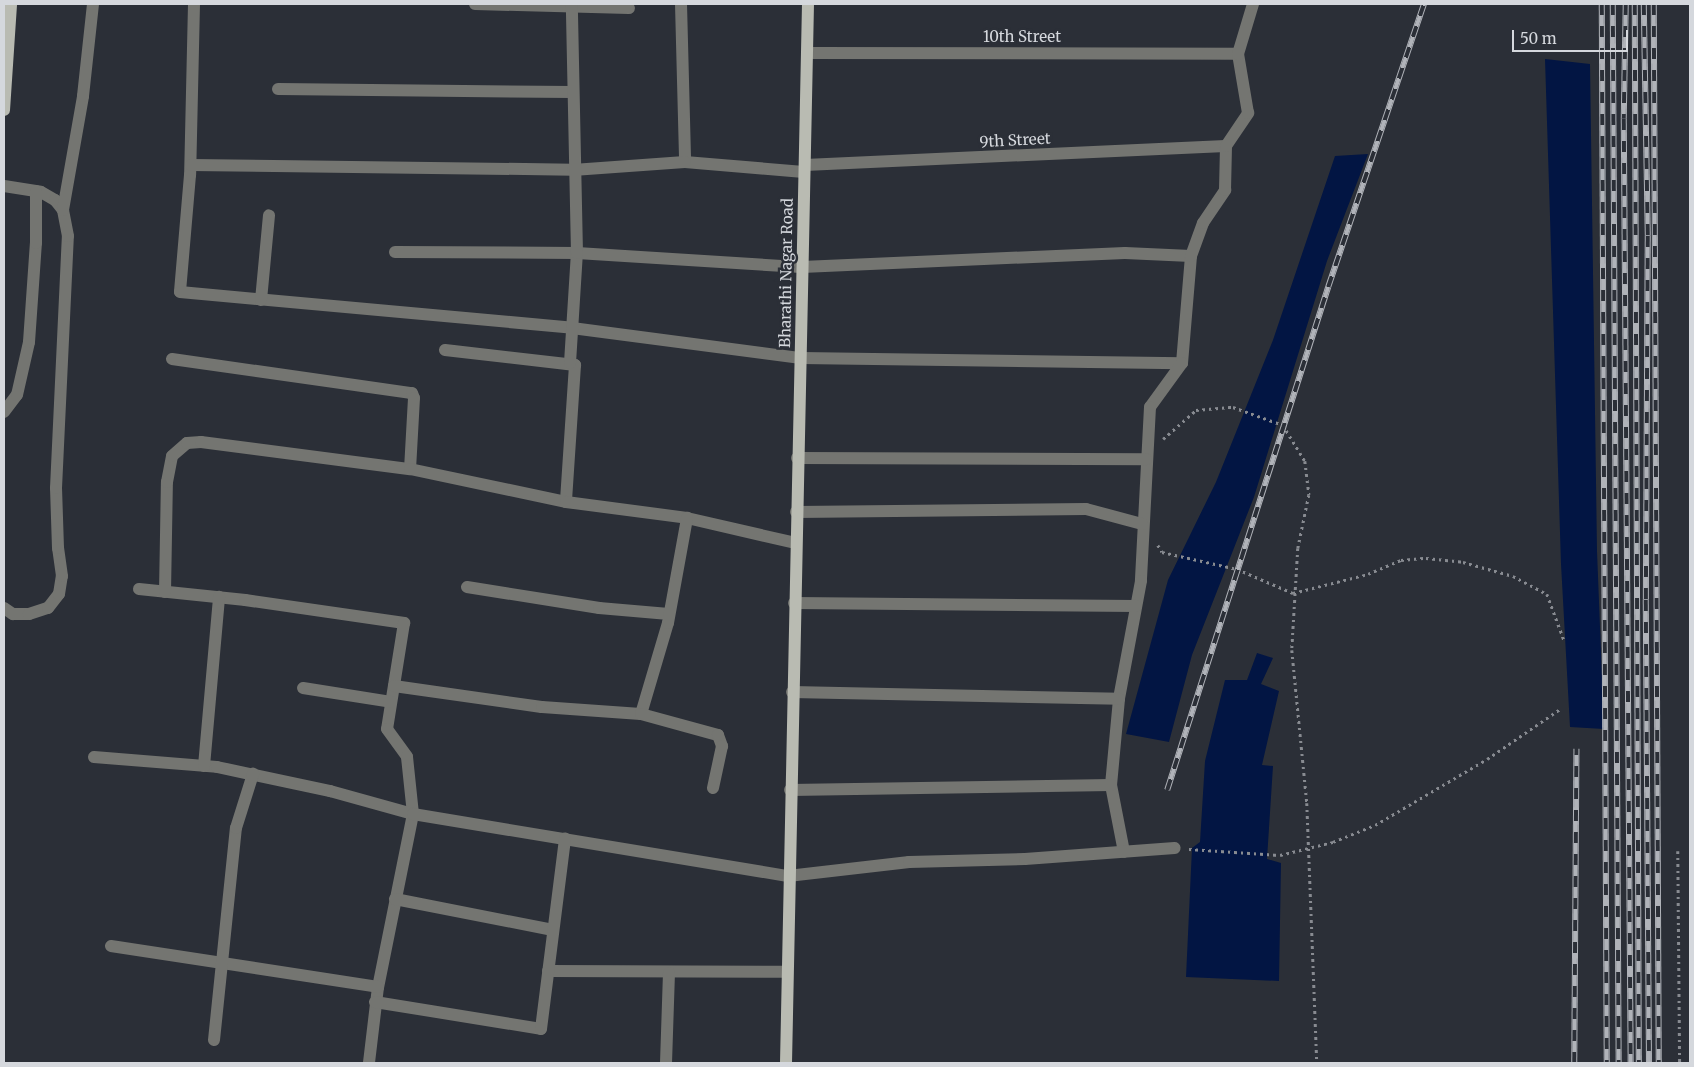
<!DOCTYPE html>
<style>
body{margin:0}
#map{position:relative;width:1694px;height:1067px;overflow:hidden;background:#2b2f37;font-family:Merriweather,serif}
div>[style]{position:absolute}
.water>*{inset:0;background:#021543}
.path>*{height:2.5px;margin-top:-1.25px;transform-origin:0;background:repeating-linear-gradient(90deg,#888b91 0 2.5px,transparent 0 6.5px)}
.minor>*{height:12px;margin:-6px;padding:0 6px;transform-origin:6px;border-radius:6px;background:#747571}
.major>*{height:12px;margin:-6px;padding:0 6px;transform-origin:6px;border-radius:6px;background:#b9bbb2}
.rail>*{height:5.5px;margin-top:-2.75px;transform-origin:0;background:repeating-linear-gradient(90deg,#2b2f37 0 11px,#b0b3b9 0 22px);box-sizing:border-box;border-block:1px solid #b0b3b9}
span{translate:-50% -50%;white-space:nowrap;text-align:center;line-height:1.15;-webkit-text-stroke:5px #2b2f37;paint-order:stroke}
.street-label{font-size:15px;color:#d5d8dd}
.frame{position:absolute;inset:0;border:5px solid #d5d8dd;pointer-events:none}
.scale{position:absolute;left:1512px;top:30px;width:116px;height:22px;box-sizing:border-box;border:2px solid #d5d8dd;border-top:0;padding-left:6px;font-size:15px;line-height:18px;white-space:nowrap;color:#d5d8dd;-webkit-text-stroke:4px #2b2f37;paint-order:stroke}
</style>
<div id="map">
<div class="water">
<div style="clip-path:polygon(1545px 59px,1590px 64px,1597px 551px,1604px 729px,1570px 727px,1561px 564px)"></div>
<div style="clip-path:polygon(1368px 154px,1327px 261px,1254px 497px,1192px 655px,1169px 742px,1126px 734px,1168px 580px,1216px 482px,1273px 340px,1335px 156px)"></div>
<div style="clip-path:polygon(1257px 653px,1273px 658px,1261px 684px,1279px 691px,1262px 765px,1273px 766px,1267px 859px,1281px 863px,1279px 981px,1186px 977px,1192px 848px,1200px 842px,1205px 761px,1225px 680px,1247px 680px)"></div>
</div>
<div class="path">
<div style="left:1163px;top:439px;width:44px;rotate:-41.3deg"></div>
<div style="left:1196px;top:410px;width:37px;rotate:-5deg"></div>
<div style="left:1233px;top:407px;width:53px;rotate:19.8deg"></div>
<div style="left:1283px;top:425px;width:42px;rotate:58.6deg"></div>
<div style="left:1305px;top:461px;width:34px;rotate:83deg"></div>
<div style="left:1309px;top:495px;width:54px;rotate:101.7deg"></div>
<div style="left:1298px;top:548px;width:102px;rotate:93.4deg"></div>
<div style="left:1292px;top:650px;width:154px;rotate:84.4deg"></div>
<div style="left:1307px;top:803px;width:260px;rotate:87.8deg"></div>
<div style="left:1158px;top:545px;width:8px;rotate:60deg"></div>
<div style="left:1162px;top:552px;width:77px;rotate:12.8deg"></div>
<div style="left:1237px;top:569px;width:61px;rotate:23.2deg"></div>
<div style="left:1293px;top:593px;width:77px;rotate:-14.2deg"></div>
<div style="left:1368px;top:574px;width:36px;rotate:-23deg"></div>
<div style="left:1401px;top:560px;width:25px;rotate:-5deg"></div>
<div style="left:1426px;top:558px;width:37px;rotate:6deg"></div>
<div style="left:1463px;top:562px;width:52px;rotate:15.6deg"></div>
<div style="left:1513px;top:576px;width:38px;rotate:28deg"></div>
<div style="left:1547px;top:594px;width:49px;rotate:69.7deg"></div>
<div style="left:1189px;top:849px;width:91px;rotate:3.8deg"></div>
<div style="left:1280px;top:855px;width:55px;rotate:-13.8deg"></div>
<div style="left:1333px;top:842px;width:45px;rotate:-22deg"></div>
<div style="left:1375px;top:825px;width:130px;rotate:-30.5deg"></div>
<div style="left:1487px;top:759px;width:88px;rotate:-34.4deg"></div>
<div style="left:1678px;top:851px;width:212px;rotate:89.5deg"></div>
</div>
<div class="minor">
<div style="left:194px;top:4px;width:171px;rotate:91.3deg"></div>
<div style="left:190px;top:175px;width:117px;rotate:94.9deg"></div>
<div style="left:180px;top:292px;width:394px;rotate:5.2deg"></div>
<div style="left:572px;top:328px;width:231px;rotate:7.5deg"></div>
<div style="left:801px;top:358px;width:381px;rotate:0.8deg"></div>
<div style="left:475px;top:4px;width:154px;rotate:1.5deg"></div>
<div style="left:681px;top:4px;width:158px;rotate:88.5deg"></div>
<div style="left:685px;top:162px;width:119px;rotate:4.8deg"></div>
<div style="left:807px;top:53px;width:431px;rotate:0.1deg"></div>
<div style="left:278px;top:89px;width:295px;rotate:0.6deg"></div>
<div style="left:191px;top:165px;width:382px;rotate:0.7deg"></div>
<div style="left:573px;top:170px;width:112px;rotate:-4.1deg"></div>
<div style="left:805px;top:165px;width:421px;rotate:-2.6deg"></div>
<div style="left:4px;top:186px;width:37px;rotate:9deg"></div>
<div style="left:41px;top:192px;width:16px;rotate:30deg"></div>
<div style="left:55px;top:200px;width:13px;rotate:51deg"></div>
<div style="left:395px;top:252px;width:182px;rotate:0.3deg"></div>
<div style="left:577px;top:253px;width:225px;rotate:3.6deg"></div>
<div style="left:802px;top:267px;width:323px;rotate:-2.5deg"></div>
<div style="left:1125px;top:253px;width:66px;rotate:2.6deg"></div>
<div style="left:1191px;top:256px;width:107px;rotate:94.8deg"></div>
<div style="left:1182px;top:363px;width:54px;rotate:126deg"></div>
<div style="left:1150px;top:407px;width:174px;rotate:93deg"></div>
<div style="left:1141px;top:581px;width:120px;rotate:100.6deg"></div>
<div style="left:1119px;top:699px;width:86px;rotate:95.3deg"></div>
<div style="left:1111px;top:785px;width:68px;rotate:79deg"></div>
<div style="left:1191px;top:256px;width:35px;rotate:-70deg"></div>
<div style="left:1203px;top:223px;width:40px;rotate:-56deg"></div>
<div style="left:1225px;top:190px;width:44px;rotate:-88.7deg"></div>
<div style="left:1226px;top:146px;width:40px;rotate:-56deg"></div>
<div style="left:1248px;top:113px;width:60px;rotate:-99.6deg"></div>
<div style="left:1238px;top:54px;width:52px;rotate:-73.3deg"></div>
<div style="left:261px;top:300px;width:85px;rotate:-84.6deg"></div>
<div style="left:445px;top:350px;width:131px;rotate:6.6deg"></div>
<div style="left:575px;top:365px;width:137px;rotate:93.8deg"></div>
<div style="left:172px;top:359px;width:242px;rotate:8.1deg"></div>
<div style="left:412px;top:393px;width:5px;rotate:68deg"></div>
<div style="left:414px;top:398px;width:71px;rotate:93.2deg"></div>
<div style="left:570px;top:363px;width:110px;rotate:-86.4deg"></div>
<div style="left:577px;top:253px;width:249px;rotate:-91.2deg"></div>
<div style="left:4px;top:412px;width:21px;rotate:-53deg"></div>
<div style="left:17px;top:395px;width:54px;rotate:-77.2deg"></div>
<div style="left:29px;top:342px;width:99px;rotate:-86deg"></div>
<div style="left:36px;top:243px;width:52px;rotate:-90deg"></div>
<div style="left:797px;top:458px;width:349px;rotate:0.2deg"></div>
<div style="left:796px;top:512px;width:290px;rotate:-0.6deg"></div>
<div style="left:1086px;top:509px;width:58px;rotate:15deg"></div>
<div style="left:467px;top:587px;width:134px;rotate:9deg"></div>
<div style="left:599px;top:608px;width:70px;rotate:4.9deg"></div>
<div style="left:139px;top:589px;width:107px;rotate:5.9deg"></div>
<div style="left:245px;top:600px;width:161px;rotate:8.2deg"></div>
<div style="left:404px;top:623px;width:107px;rotate:99.1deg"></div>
<div style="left:387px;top:729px;width:34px;rotate:54deg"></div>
<div style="left:407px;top:757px;width:57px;rotate:84deg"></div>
<div style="left:413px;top:814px;width:177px;rotate:101.4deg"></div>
<div style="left:378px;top:987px;width:77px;rotate:96.8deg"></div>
<div style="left:165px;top:592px;width:110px;rotate:-89deg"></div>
<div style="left:167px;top:482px;width:26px;rotate:-79deg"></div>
<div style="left:172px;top:456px;width:20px;rotate:-41deg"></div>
<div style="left:187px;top:443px;width:14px;rotate:-4deg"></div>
<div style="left:201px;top:442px;width:211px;rotate:7.4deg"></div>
<div style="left:410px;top:469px;width:159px;rotate:11.9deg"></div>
<div style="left:566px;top:502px;width:122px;rotate:7.5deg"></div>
<div style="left:687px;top:518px;width:111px;rotate:13deg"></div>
<div style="left:794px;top:603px;width:342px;rotate:0.5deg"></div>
<div style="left:4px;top:608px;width:11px;rotate:34deg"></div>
<div style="left:13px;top:614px;width:16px"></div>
<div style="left:29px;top:614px;width:20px;rotate:-18deg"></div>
<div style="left:48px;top:608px;width:18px;rotate:-52deg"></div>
<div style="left:59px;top:594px;width:18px;rotate:-81deg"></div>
<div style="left:62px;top:576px;width:28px;rotate:-98deg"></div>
<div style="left:58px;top:548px;width:60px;rotate:-91.9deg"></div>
<div style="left:56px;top:488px;width:252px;rotate:-87.3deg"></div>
<div style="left:68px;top:236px;width:26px;rotate:-101deg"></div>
<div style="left:63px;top:210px;width:116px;rotate:-80deg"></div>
<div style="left:83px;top:96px;width:93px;rotate:-83.8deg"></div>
<div style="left:394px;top:686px;width:149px;rotate:8.1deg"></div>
<div style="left:542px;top:707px;width:99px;rotate:4deg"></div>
<div style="left:641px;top:714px;width:95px;rotate:-73.5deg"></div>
<div style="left:668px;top:623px;width:107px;rotate:-79.7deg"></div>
<div style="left:303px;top:688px;width:89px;rotate:9deg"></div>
<div style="left:792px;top:692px;width:327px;rotate:1.2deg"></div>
<div style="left:641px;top:714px;width:80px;rotate:15.3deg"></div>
<div style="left:718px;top:735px;width:12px;rotate:70deg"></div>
<div style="left:722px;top:746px;width:43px;rotate:102.1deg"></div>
<div style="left:94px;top:757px;width:123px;rotate:4.6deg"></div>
<div style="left:217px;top:767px;width:116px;rotate:12deg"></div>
<div style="left:330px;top:791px;width:86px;rotate:15.5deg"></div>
<div style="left:413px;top:814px;width:380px;rotate:9.4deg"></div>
<div style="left:788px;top:876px;width:122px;rotate:-6.6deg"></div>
<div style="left:909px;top:862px;width:116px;rotate:-1.5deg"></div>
<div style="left:1025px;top:859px;width:150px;rotate:-4.2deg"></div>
<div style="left:204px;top:766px;width:170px;rotate:-84.9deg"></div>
<div style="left:790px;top:790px;width:321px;rotate:-0.9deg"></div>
<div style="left:395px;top:899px;width:161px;rotate:11.1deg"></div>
<div style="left:111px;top:946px;width:270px;rotate:8.7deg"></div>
<div style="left:548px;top:971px;width:239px;rotate:0.2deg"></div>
<div style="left:375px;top:1002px;width:168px;rotate:9.2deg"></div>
<div style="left:541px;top:1029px;width:192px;rotate:-82.8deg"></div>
<div style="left:214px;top:1040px;width:213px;rotate:-84.1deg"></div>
<div style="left:236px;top:828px;width:57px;rotate:-72.5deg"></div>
<div style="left:666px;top:1063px;width:90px;rotate:-88.1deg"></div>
</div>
<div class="major">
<div style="left:4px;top:110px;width:106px;rotate:-86.2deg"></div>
<div style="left:786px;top:1063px;width:1059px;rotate:-88.81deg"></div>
</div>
<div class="rail">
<div style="left:1602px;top:4px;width:1059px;rotate:89.73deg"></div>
<div style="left:1613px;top:4px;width:1059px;rotate:89.68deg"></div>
<div style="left:1626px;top:4px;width:115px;rotate:91deg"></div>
<div style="left:1624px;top:119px;width:944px;rotate:89.58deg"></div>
<div style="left:1635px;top:4px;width:1059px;rotate:89.78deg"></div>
<div style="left:1644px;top:4px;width:232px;rotate:89deg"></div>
<div style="left:1648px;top:236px;width:364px;rotate:90.3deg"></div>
<div style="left:1646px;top:600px;width:463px;rotate:89.6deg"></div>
<div style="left:1654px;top:4px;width:1059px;rotate:89.73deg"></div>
<div style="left:1167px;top:790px;width:528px;rotate:-72.25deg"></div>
<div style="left:1328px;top:287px;width:299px;rotate:-71.3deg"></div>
<div style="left:1574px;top:1063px;width:314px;rotate:-89.6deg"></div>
</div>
<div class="street-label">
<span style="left:1022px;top:37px">10th Street</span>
<span style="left:1015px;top:140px;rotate:-3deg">9th Street</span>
<span style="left:786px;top:273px;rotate:-89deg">Bharathi Nagar Road</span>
</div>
<div class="frame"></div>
<div class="scale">50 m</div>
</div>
